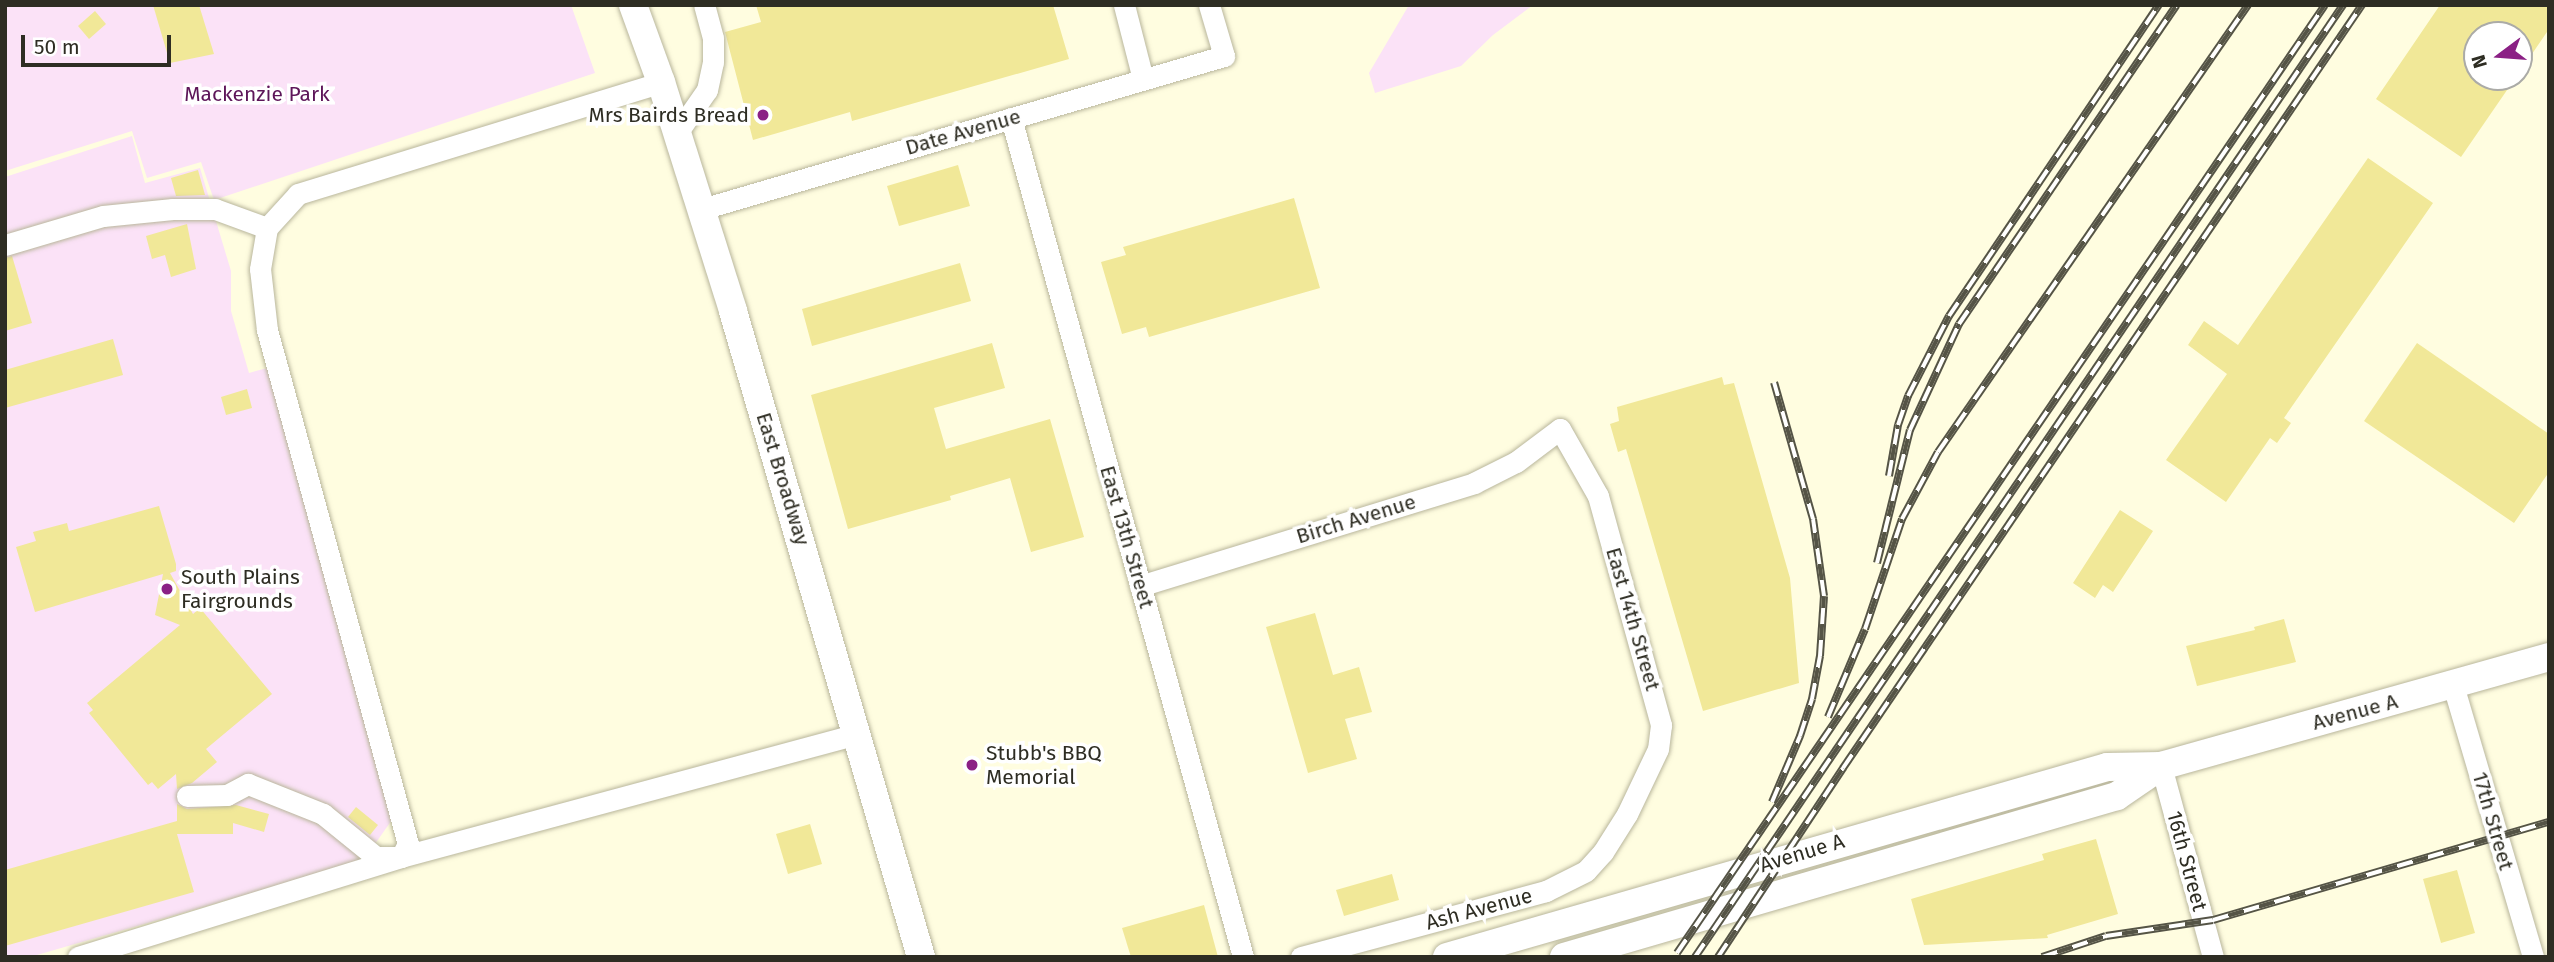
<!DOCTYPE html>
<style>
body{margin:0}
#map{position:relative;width:2554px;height:962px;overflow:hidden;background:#fffde0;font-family:"Fira Sans",sans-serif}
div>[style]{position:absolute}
.green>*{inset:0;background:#fbe2f7}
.building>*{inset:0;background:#f1e898}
.roads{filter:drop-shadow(0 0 2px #b9b69c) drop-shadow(0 0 2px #b9b69c)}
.minor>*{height:21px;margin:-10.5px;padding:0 10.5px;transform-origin:10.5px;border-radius:10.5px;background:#fff}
.major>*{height:28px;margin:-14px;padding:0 14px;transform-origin:14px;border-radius:14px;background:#fff}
.rail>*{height:8px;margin-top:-4px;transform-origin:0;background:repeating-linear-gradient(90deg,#fff 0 16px,#555446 0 32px);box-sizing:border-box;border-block:2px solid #555446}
.dots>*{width:19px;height:19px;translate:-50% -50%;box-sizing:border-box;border:4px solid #fff;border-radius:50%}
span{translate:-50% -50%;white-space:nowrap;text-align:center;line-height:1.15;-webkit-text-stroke:7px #fff;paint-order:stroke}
.park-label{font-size:21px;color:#5d1659}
.poi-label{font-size:21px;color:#2e2d23}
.right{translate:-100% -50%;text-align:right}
.left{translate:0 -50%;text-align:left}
.street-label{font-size:21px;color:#2e2d23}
.frame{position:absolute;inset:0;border:7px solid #2e2d23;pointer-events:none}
.north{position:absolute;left:2463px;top:21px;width:70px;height:70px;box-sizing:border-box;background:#fff;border:2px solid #ababa7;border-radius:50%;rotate:254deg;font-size:19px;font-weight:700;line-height:28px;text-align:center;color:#2e2d23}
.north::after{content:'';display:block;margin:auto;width:24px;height:32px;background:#8b2085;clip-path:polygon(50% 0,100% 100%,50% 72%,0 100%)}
.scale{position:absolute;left:21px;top:35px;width:150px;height:32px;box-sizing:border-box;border:4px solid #2e2d23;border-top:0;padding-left:9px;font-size:21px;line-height:24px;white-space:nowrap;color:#2e2d23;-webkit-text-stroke:5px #fff;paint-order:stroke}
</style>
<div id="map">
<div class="green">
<div style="clip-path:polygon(5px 5px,571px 5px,595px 73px,214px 200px,201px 162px,147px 178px,132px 131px,5px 171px)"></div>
<div style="clip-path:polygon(1409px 5px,1533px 5px,1493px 35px,1461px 66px,1375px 93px,1369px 73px)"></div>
<div style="clip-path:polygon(132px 136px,145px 183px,200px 168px,231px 271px,231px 311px,249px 373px,267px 368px,394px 817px,363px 861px,30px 957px,5px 957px,5px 177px)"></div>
</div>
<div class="building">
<div style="clip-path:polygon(153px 5px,199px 5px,214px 54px,170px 63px)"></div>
<div style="clip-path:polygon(756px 5px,1053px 5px,1069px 59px,852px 121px,850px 112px,753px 140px,725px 32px,761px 22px)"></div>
<div style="clip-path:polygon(2440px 5px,2549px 5px,2549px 29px,2519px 73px,2519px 35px,2477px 35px,2477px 77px,2516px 77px,2461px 157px,2376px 99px)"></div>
<div style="clip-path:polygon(95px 11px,106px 24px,89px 39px,78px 26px)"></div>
<div style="clip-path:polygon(2368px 158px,2433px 203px,2284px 418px,2291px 423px,2277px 443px,2270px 438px,2226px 502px,2166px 460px,2227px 374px,2188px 345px,2204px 321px,2238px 345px)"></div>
<div style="clip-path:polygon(958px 165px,970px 206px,899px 226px,887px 186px)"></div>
<div style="clip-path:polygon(198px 170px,205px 195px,176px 196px,171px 178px)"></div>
<div style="clip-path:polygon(1294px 198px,1320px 288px,1149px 337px,1146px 327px,1122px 334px,1101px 262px,1126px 255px,1123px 247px)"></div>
<div style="clip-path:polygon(187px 224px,196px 269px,171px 277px,165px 255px,152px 259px,146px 236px)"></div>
<div style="clip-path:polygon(12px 256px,32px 323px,5px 331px,5px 258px)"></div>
<div style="clip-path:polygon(960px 263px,971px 301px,812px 346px,802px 309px)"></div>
<div style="clip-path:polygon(113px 339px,123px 375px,5px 408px,5px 370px)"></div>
<div style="clip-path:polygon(992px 343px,1005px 388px,934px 408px,946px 449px,1050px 419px,1084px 537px,1031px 552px,1010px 478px,950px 496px,951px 500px,848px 529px,811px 395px)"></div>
<div style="clip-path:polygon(2417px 343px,2549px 434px,2549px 472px,2514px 523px,2364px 421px)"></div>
<div style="clip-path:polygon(1722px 377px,1724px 385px,1734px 383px,1790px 578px,1799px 683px,1703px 711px,1626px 449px,1618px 452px,1610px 424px,1619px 421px,1617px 407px)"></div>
<div style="clip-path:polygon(247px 389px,252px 408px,226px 415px,221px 397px)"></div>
<div style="clip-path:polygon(159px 506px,176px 564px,176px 571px,170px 573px,193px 614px,200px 608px,272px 694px,206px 749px,217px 762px,192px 783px,177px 789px,176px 774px,158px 789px,152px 782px,148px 785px,89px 713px,93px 710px,87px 703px,180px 625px,155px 615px,163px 574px,35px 612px,16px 547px,36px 541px,33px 532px,67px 523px,69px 531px)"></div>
<div style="clip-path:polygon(2120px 510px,2153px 531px,2113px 592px,2103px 585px,2095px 598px,2073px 583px)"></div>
<div style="clip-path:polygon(1315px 613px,1333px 675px,1359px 667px,1372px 712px,1345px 719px,1357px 759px,1308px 773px,1266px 627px)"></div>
<div style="clip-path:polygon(2284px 619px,2296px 662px,2197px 686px,2186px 646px,2255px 630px,2254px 627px)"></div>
<div style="clip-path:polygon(177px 804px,187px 809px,236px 805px,269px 814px,264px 832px,233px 823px,233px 834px,177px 834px,194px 892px,5px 946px,5px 870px,177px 821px)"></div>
<div style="clip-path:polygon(356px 807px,378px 825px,370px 835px,348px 817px)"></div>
<div style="clip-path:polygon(810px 824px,822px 864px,788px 874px,776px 834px)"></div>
<div style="clip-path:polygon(2096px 839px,2118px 914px,2047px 935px,2048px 938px,1924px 945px,1911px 899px,2044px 860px,2042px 854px)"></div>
<div style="clip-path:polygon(2457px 870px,2475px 933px,2441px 943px,2423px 879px)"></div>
<div style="clip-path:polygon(1392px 874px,1399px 900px,1344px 916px,1336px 890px)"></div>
<div style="clip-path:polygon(1204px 905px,1218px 957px,1131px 957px,1122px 928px)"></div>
</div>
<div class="roads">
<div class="minor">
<div style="left:1124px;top:5px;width:76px;rotate:75.6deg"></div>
<div style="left:1011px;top:118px;width:870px;rotate:74.54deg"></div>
<div style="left:677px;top:133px;width:52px;rotate:-55.1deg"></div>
<div style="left:707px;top:90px;width:29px;rotate:-78deg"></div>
<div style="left:713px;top:62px;width:24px;rotate:-90deg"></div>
<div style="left:713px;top:38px;width:34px;rotate:-105deg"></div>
<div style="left:702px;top:209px;width:544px;rotate:-16.34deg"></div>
<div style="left:1224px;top:56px;width:53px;rotate:-106.4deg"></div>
<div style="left:5px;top:245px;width:102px;rotate:-16.5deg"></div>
<div style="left:103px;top:216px;width:70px;rotate:-5.7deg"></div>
<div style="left:173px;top:209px;width:42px"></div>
<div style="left:215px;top:209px;width:55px;rotate:20.1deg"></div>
<div style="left:1140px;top:586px;width:350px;rotate:-17.1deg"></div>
<div style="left:1474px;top:483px;width:47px;rotate:-26.6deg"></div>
<div style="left:1516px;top:462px;width:55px;rotate:-36.9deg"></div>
<div style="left:1560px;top:429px;width:77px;rotate:60.4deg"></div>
<div style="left:1598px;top:496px;width:238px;rotate:74.6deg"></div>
<div style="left:1661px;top:725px;width:24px;rotate:97deg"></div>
<div style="left:1658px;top:749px;width:72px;rotate:115.5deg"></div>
<div style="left:1627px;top:814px;width:45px;rotate:122.3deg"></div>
<div style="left:1603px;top:852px;width:25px;rotate:132deg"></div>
<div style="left:1586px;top:871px;width:45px;rotate:153.4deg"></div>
<div style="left:1546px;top:891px;width:254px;rotate:164.9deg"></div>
<div style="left:2453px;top:685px;width:284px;rotate:73.6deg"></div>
<div style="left:2161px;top:766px;width:198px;rotate:74.8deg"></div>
<div style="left:187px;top:796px;width:40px;rotate:-1.4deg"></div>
<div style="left:227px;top:795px;width:24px;rotate:-28deg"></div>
<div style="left:248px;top:784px;width:81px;rotate:21.8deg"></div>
<div style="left:323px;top:814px;width:68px;rotate:39.1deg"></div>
<div style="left:376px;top:857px;width:25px"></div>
<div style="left:401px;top:857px;width:15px;rotate:-62deg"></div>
<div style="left:408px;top:844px;width:533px;rotate:-105.34deg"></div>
<div style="left:267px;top:330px;width:61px;rotate:-96.5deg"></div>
<div style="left:260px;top:269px;width:42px;rotate:-80.3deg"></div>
<div style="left:267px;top:228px;width:46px;rotate:-47.6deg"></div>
<div style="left:298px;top:194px;width:380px;rotate:-17.1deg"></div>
<div style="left:78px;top:957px;width:338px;rotate:-17.2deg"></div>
<div style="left:401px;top:857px;width:472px;rotate:-15.1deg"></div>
</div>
<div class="major">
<div style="left:633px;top:5px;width:82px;rotate:70deg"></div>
<div style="left:661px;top:82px;width:240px;rotate:72.5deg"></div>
<div style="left:733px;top:311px;width:673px;rotate:73.77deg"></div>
<div style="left:1447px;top:957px;width:687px;rotate:-16.06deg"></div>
<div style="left:2107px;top:767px;width:54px;rotate:-1.1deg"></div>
<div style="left:2161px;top:766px;width:403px;rotate:-15.7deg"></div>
<div style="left:1564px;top:957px;width:576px;rotate:-16.23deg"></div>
<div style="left:2117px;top:796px;width:53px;rotate:-34.3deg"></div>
</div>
</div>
<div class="rail">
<div style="left:1889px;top:476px;width:52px;rotate:-80deg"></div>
<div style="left:1898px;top:425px;width:31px;rotate:-71deg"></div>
<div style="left:1908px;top:396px;width:90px;rotate:-62.9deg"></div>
<div style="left:1949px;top:316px;width:375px;rotate:-56deg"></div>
<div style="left:1877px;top:563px;width:137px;rotate:-76.1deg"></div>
<div style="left:1910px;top:430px;width:117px;rotate:-65.2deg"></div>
<div style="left:1959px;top:324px;width:386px;rotate:-55.7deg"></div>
<div style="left:1828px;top:717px;width:95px;rotate:-67.2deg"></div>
<div style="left:1865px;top:629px;width:116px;rotate:-71.4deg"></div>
<div style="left:1902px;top:519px;width:76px;rotate:-61.8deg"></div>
<div style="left:1938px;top:452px;width:544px;rotate:-55.26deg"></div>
<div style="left:1772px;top:802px;width:72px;rotate:-67deg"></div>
<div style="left:1800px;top:736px;width:39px;rotate:-72deg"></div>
<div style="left:1812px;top:699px;width:44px;rotate:-79.5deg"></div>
<div style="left:1820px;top:656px;width:60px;rotate:-86.2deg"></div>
<div style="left:1824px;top:596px;width:78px;rotate:-98.1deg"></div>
<div style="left:1813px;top:519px;width:142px;rotate:-105.9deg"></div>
<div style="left:1677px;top:953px;width:1148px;rotate:-55.65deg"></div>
<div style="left:1695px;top:957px;width:1152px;rotate:-55.76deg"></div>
<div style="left:1718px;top:957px;width:227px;rotate:-56.5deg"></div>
<div style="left:1843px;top:768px;width:923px;rotate:-55.78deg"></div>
<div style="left:2042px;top:957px;width:67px;rotate:-18.2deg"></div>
<div style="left:2106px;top:936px;width:108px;rotate:-8.5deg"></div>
<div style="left:2213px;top:920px;width:350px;rotate:-16.3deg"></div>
</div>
<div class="dots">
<div style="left:763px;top:115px;background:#8b2085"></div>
<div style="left:167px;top:589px;background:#8b2085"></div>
<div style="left:972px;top:765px;background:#8b2085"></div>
</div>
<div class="park-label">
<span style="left:257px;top:94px">Mackenzie Park</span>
</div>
<div class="poi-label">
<span class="right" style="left:749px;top:115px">Mrs Bairds Bread</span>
<span class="left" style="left:181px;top:589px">South Plains<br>Fairgrounds</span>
<span class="left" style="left:986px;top:765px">Stubb's BBQ<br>Memorial</span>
</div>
<div class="street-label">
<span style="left:963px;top:132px;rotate:-16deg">Date Avenue</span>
<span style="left:783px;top:479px;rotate:73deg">East Broadway</span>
<span style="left:1356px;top:519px;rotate:-17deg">Birch Avenue</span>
<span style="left:1127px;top:537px;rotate:74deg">East 13th Street</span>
<span style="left:1633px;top:619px;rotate:74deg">East 14th Street</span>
<span style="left:2355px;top:712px;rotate:-15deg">Avenue A</span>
<span style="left:2493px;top:821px;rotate:74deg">17th Street</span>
<span style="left:1802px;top:853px;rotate:-17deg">Avenue A</span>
<span style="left:2187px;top:861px;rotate:75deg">16th Street</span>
<span style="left:1479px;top:909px;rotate:-15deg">Ash Avenue</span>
</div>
<div class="frame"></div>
<div class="north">N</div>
<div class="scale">50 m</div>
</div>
